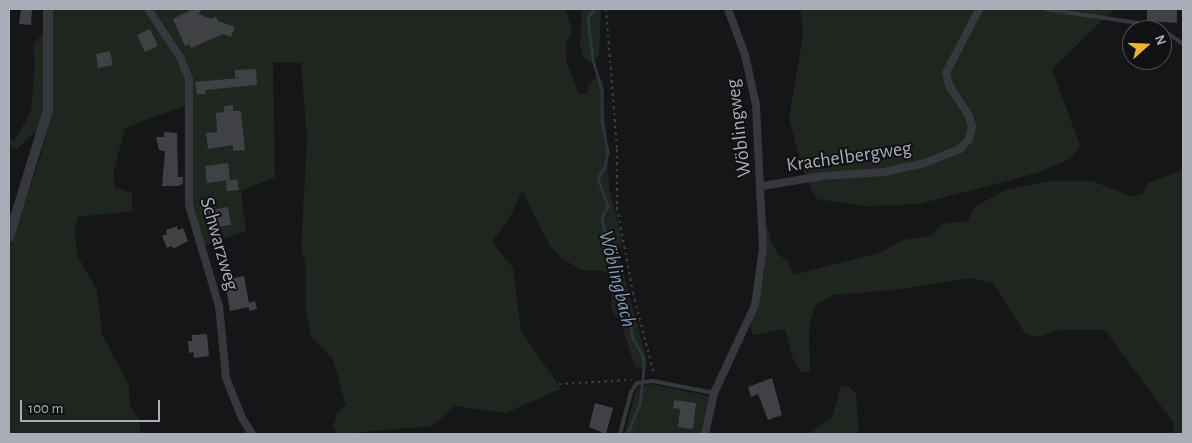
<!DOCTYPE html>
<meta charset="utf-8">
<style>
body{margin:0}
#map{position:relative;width:1192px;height:443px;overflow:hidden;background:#161618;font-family:"Alegreya Sans",sans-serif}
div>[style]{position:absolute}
.green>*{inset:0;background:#1e261f}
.stream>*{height:2.5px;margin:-1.25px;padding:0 1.25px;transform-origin:1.25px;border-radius:1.25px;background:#2c353c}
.building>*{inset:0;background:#404145}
.path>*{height:2px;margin-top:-1px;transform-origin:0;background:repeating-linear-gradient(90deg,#3d3f44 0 2.5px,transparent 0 6.5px)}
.service>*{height:4px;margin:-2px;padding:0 2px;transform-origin:2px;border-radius:2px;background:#37383d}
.minor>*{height:8px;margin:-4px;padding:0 4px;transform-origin:4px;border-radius:4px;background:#37383d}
.tertiary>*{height:10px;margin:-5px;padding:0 5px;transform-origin:5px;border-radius:5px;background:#37383d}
span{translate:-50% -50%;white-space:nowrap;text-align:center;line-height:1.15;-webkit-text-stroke:4px #111113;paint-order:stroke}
.street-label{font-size:20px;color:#a8adb8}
.water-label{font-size:21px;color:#7f9bb3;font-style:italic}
.frame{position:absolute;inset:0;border:10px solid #a8adb8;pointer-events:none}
.north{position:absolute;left:1122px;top:20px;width:50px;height:50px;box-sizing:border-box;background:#111113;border:1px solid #4d4f55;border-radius:50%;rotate:70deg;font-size:14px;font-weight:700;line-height:20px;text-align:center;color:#a8adb8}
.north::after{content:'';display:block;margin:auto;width:18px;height:22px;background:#f2b134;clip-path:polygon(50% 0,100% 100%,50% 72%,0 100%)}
.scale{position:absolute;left:20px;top:400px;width:140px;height:22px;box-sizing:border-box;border:2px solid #a8adb8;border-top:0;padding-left:6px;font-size:15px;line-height:18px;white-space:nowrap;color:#a8adb8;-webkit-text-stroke:4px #111113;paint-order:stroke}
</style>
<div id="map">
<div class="green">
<div style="clip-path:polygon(52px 9px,143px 9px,176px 58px,186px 80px,187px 105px,125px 128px,113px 174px,115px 188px,132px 193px,132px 211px,78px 217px,75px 229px,77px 255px,97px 290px,102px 334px,129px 386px,130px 406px,140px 422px,141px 434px,9px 434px,9px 250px,41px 155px,52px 111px)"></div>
<div style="clip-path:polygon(150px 9px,565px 9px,572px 31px,566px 44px,566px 60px,578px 93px,587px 94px,588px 85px,596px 77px,603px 82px,609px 187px,622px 240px,618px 255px,648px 364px,643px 369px,635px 367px,621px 323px,611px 309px,612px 285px,609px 276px,603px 271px,581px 270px,560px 257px,550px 246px,522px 191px,511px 215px,492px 242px,513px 268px,521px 331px,561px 389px,505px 413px,455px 406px,432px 426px,339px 434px,333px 428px,337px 413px,346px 405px,333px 360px,311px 336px,306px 312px,306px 266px,301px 249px,307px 140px,301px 63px,273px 62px,275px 177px,241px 191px,246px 231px,203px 246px,191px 205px,191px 79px)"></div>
<div style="clip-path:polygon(582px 9px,601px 9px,599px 56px,589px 62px,583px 57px,580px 46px)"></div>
<div style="clip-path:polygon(801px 9px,1114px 9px,1052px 69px,1080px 146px,1072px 158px,1037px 173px,919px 204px,868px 206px,816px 199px,802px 169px,789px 118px,803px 36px)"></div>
<div style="clip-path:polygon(43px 34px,45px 99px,41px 123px,38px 133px,34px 133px,16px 150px,9px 145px,9px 138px,14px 141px,31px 112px,35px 62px,33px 44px)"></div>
<div style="clip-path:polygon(1183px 170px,1183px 434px,1172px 434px,1174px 424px,1105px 330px,1060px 330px,1037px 337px,1025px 333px,993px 283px,971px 278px,894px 290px,832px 295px,815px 306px,809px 327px,810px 371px,802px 373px,793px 359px,785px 329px,752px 335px,751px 326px,765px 270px,765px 219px,772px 243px,779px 255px,787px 260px,793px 275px,882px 252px,903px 240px,932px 236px,942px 224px,968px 221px,973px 208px,1005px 190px,1050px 181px,1092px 181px,1131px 196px,1142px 195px,1148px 183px)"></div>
<div style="clip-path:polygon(651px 384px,709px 396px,702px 434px,624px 434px,637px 388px)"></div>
<div style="clip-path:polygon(841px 386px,849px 386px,856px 394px,859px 431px,855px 434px,809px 434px,832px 417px)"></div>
</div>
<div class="stream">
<div style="left:595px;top:9px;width:11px;rotate:128deg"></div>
<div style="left:588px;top:18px;width:42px;rotate:83.2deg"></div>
<div style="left:593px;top:60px;width:30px;rotate:73deg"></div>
<div style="left:602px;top:89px;width:32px;rotate:90deg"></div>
<div style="left:602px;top:121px;width:32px;rotate:79deg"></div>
<div style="left:608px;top:152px;width:15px;rotate:101deg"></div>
<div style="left:605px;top:167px;width:13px;rotate:122deg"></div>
<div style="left:598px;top:178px;width:30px;rotate:70deg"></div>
<div style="left:608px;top:206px;width:13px;rotate:117deg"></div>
<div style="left:602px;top:218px;width:84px;rotate:77.6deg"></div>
<div style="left:620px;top:300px;width:25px;rotate:63deg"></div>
<div style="left:631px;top:322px;width:14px;rotate:86deg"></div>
<div style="left:632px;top:336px;width:24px;rotate:62deg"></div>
<div style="left:643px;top:357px;width:11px;rotate:85deg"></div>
<div style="left:644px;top:368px;width:36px;rotate:96deg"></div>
<div style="left:640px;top:404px;width:32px;rotate:112deg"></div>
</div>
<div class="building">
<div style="clip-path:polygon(21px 9px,32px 9px,31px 25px,19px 24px)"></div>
<div style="clip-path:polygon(193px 9px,202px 9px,198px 14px,211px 19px,216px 17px,218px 21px,235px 27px,231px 37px,223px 34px,191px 48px,189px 44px,185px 46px,173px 19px)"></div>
<div style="clip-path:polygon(1147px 9px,1177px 9px,1177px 23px,1147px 21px)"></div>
<div style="clip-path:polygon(150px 29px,158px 46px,145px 52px,137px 35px)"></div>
<div style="clip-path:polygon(110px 51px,113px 65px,98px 68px,96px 54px)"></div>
<div style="clip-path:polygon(256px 69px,257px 85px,205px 90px,206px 94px,197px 94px,195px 82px,239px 78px,235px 77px,235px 70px)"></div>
<div style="clip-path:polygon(233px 105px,233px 111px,241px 111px,245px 150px,233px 151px,233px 145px,208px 149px,206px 133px,217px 132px,216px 113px,224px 112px,224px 106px)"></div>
<div style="clip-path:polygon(164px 132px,177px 133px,178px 177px,183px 177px,183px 184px,178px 186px,162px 186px,165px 151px,159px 150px,156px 137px,164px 137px)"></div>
<div style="clip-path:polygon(228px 163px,230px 180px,207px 183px,205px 166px)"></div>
<div style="clip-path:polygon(237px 179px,239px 190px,227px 191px,226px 181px)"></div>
<div style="clip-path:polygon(228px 207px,231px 225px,209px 228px,206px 211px)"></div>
<div style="clip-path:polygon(177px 226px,178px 230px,183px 228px,188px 241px,173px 249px,172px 246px,167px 248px,162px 236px,167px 234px,166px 230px)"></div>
<div style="clip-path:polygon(244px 276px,249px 303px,255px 301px,257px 309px,249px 311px,249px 307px,230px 311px,225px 280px)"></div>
<div style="clip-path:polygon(207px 334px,209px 356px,194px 358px,193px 352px,189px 353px,188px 341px,192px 341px,192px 335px)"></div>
<div style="clip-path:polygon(772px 378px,782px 415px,768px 420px,758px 394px,751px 397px,748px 387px)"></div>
<div style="clip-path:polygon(674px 400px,696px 403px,693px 429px,678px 427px,680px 409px,673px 408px)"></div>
<div style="clip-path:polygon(595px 403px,613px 408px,606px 434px,589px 427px)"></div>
</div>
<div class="path">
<div style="left:606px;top:9px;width:140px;rotate:85.5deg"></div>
<div style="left:617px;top:149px;width:59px;rotate:90deg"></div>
<div style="left:617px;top:208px;width:86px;rotate:79.3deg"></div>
<div style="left:633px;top:293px;width:84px;rotate:75.5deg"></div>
<div style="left:559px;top:384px;width:72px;rotate:-3.2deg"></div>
</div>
<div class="service">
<div style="left:1045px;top:9px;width:114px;rotate:8.6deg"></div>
<div style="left:1158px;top:26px;width:31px;rotate:36deg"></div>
<div style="left:620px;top:434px;width:43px;rotate:-75.3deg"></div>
<div style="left:631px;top:392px;width:11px;rotate:-56deg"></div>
<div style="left:637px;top:383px;width:16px;rotate:-7deg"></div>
<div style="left:653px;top:381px;width:62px;rotate:11.1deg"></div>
</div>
<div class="minor">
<div style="left:148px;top:9px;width:58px;rotate:56.3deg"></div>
<div style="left:180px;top:57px;width:24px;rotate:68deg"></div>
<div style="left:189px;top:79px;width:126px;rotate:90deg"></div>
<div style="left:189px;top:205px;width:105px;rotate:73.5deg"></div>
<div style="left:219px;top:306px;width:72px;rotate:84.4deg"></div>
<div style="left:226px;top:378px;width:43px;rotate:68.2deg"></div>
<div style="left:242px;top:418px;width:19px;rotate:58deg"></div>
<div style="left:762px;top:186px;width:61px;rotate:-9.5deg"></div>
<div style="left:822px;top:176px;width:62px;rotate:-3.7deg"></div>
<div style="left:884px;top:172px;width:42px;rotate:-12.4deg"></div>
<div style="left:925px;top:163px;width:38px;rotate:-22deg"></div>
<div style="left:960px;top:149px;width:13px;rotate:-48deg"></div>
<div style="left:969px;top:139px;width:13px;rotate:-77deg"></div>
<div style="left:972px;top:126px;width:10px;rotate:-107deg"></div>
<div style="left:969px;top:116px;width:37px;rotate:-123deg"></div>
<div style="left:949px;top:85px;width:12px;rotate:-104deg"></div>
<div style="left:946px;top:73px;width:72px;rotate:-62.7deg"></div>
<div style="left:705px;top:434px;width:42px;rotate:-77.6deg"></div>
<div style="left:714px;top:393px;width:97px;rotate:-65deg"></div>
<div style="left:755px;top:305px;width:58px;rotate:-82deg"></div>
<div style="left:763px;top:248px;width:143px;rotate:-92.8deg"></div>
<div style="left:756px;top:105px;width:51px;rotate:-102.4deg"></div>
<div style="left:745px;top:55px;width:49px;rotate:-110.3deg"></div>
</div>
<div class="tertiary">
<div style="left:9px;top:237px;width:133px;rotate:-72.9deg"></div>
<div style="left:48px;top:110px;width:101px;rotate:-90deg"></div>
</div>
<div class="street-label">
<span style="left:739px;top:128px;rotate:-97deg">Wöblingweg</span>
<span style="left:849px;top:157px;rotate:-8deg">Krachelbergweg</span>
<span style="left:219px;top:244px;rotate:74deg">Schwarzweg</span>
</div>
<div class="water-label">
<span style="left:617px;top:279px;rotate:76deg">Wöblingbach</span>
</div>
<div class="frame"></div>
<div class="north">N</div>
<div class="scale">100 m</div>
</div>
